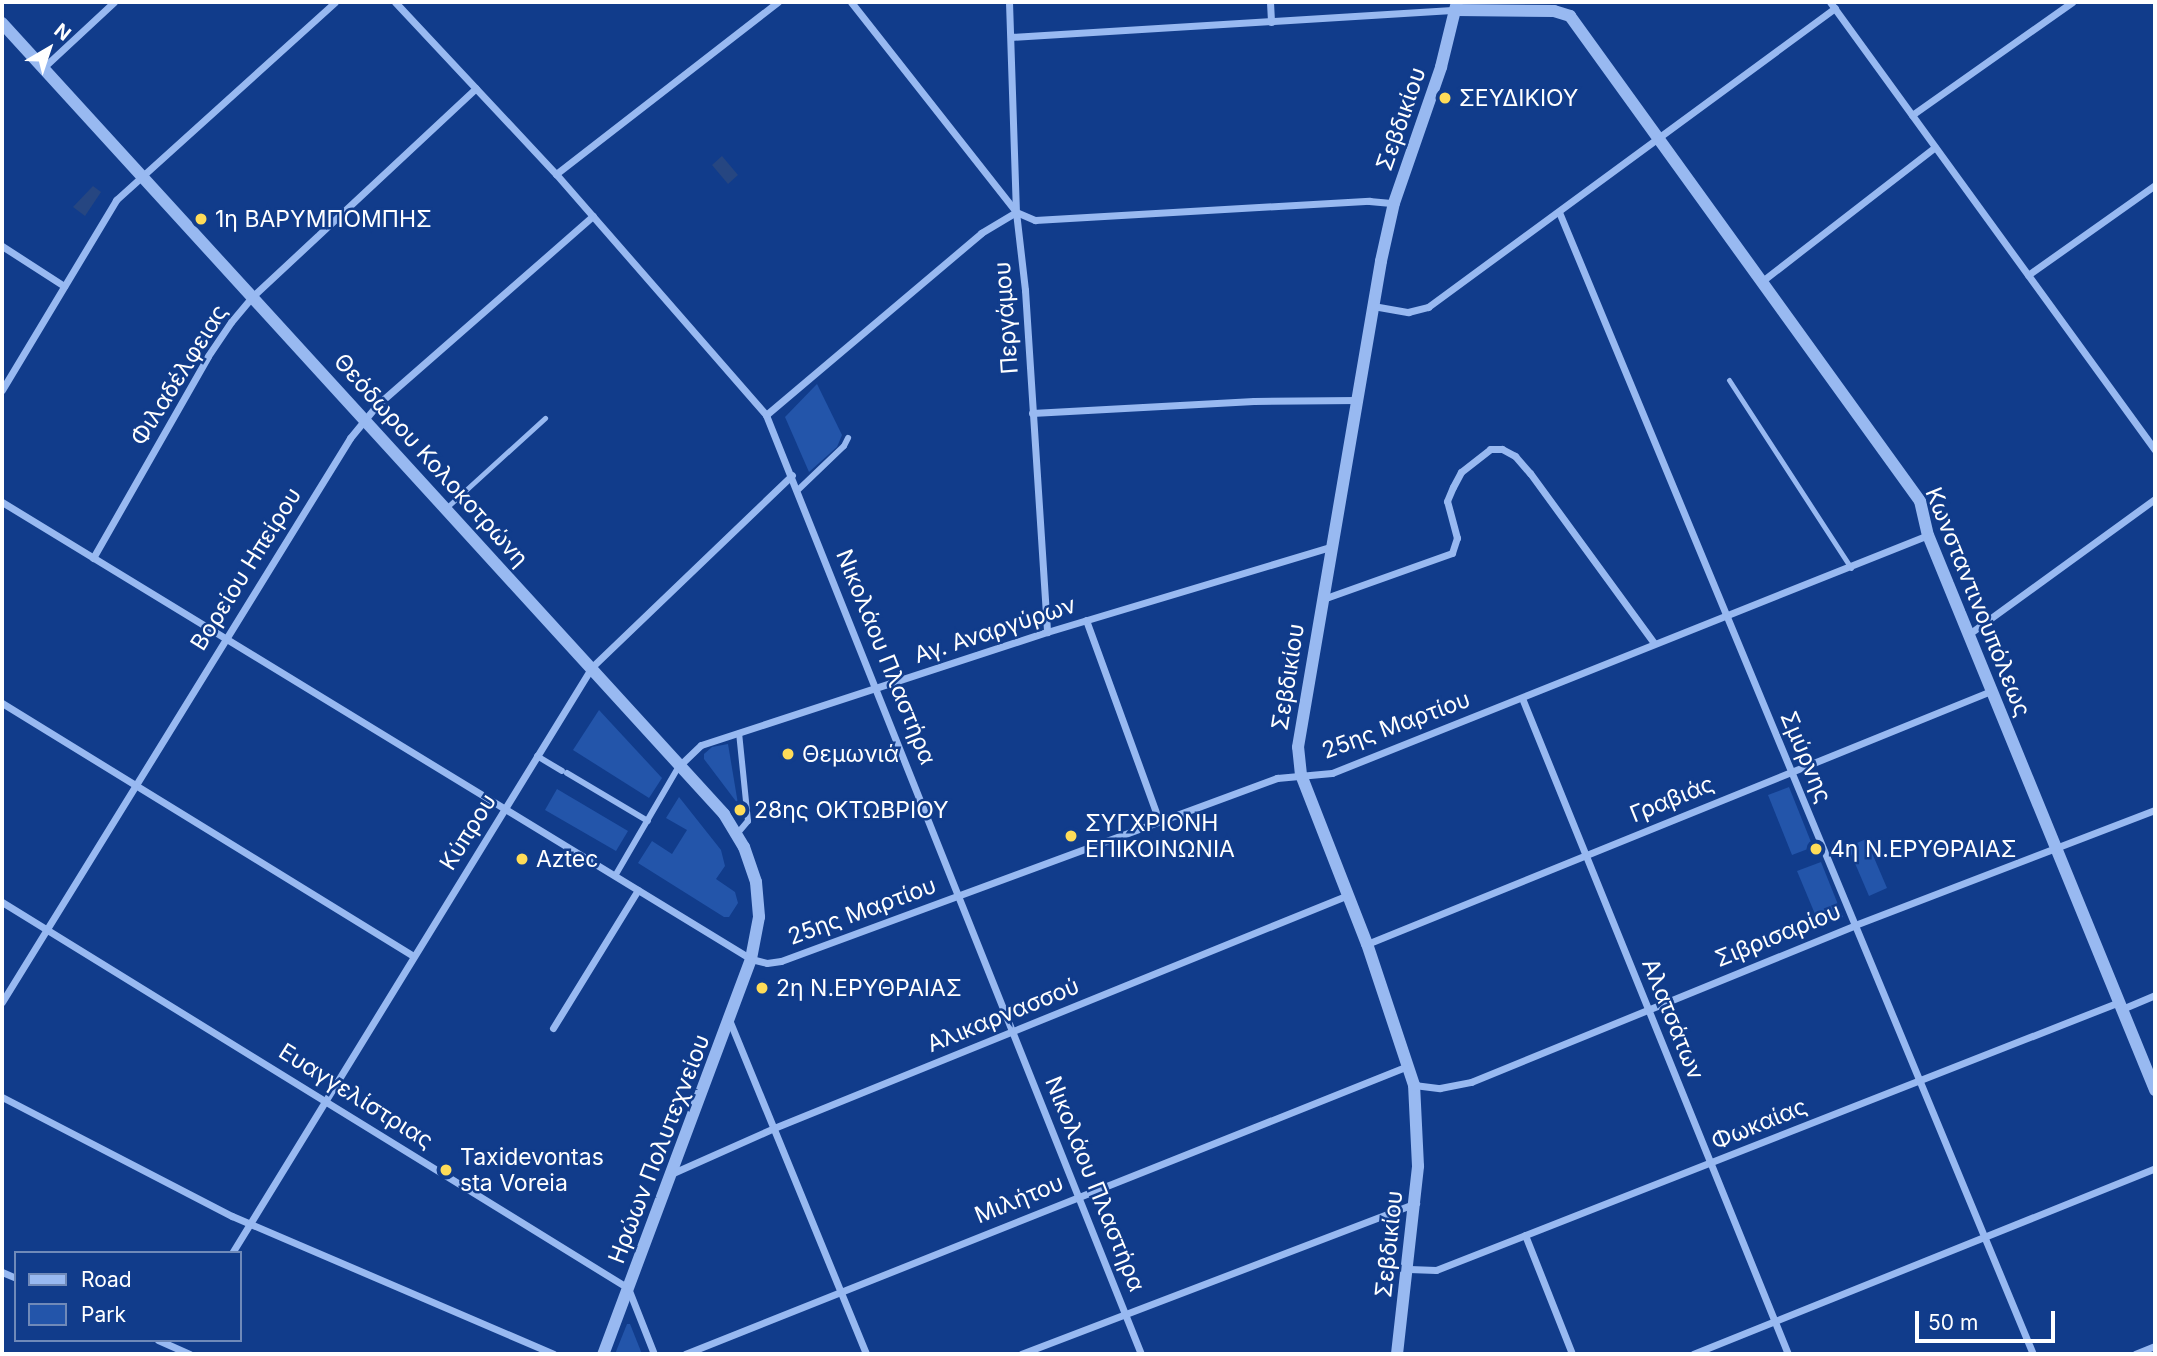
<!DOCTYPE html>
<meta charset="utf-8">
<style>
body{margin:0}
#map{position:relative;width:2157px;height:1356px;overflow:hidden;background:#113c8b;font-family:Inter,sans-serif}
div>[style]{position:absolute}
.green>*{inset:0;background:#2355aa}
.water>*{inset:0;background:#264681}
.service>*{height:5px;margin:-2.5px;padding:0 2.5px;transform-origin:2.5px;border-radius:2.5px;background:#98b9f1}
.pedestrian>*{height:6px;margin:-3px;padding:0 3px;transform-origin:3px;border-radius:3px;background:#98b9f1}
.minor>*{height:7px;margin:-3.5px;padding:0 3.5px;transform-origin:3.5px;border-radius:3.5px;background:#98b9f1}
.tertiary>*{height:12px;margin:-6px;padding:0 6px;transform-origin:6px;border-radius:6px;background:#98b9f1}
.dots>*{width:19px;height:19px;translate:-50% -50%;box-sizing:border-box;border:4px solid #113c8b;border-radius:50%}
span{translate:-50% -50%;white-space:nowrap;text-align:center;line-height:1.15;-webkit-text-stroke:5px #113c8b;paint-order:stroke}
.poi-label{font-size:23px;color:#fff}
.left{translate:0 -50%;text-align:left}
.street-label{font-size:23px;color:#fff}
.frame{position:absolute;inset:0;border:4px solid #fff;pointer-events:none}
.legend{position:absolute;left:14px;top:1251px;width:228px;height:91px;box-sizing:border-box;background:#113c8b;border:2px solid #708ab9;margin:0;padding:9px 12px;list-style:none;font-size:21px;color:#fff}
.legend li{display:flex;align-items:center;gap:14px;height:35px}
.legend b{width:35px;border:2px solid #708ab9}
.north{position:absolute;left:14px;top:14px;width:70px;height:70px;-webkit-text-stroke:5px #113c8b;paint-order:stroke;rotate:39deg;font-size:19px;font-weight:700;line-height:28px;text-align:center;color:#fff}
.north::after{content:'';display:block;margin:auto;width:24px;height:32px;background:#fff;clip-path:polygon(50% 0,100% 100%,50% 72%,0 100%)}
.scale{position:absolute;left:1915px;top:1311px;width:140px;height:32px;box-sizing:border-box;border:4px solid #fff;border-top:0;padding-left:9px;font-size:21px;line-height:24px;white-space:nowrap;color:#fff;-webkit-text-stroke:5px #113c8b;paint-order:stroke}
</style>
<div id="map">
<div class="green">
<div style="clip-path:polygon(817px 384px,842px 435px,837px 447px,809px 472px,785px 417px)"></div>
<div style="clip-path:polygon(599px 710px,662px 778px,649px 798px,573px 750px)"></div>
<div style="clip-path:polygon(728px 744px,738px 804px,704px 759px,704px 754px,712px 747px)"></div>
<div style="clip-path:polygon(1789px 787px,1813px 847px,1792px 855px,1768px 795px)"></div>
<div style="clip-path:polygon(557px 789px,628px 831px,616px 851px,545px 810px)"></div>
<div style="clip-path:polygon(679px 797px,721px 850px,725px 866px,716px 879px,735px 892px,738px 903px,729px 917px,724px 917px,638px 863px,652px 841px,672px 854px,687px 830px,666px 818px)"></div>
<div style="clip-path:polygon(1866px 839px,1887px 888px,1869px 896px,1848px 847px)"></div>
<div style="clip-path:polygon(1821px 862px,1843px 917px,1820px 926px,1797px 871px)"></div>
<div style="clip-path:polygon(627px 1324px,630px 1324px,642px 1354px,615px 1354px)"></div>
</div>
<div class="water">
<div style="clip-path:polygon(722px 156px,738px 175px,728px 184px,712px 165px)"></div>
<div style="clip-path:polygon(93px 186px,101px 192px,85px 216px,73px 207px)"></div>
</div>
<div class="service">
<div style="left:1729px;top:380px;width:224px;rotate:57deg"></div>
<div style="left:446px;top:508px;width:134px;rotate:-42.3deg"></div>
</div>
<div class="pedestrian">
<div style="left:799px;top:489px;width:62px;rotate:-43.7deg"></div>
<div style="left:844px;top:446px;width:9px;rotate:-63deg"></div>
<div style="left:537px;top:756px;width:29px;rotate:31deg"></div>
<div style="left:567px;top:773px;width:94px;rotate:30.7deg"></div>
<div style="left:737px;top:834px;width:17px;rotate:-50deg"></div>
<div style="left:748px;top:821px;width:88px;rotate:-95.8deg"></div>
<div style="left:615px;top:876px;width:127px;rotate:-59.8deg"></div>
</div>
<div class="minor">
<div style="left:395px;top:2px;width:236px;rotate:46.9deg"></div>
<div style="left:556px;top:174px;width:320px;rotate:48.9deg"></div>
<div style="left:766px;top:415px;width:1011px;rotate:68.23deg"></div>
<div style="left:851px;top:2px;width:267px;rotate:51.8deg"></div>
<div style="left:1016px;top:212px;width:21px;rotate:23deg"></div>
<div style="left:1035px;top:220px;width:335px;rotate:-3.3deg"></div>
<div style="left:1369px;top:201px;width:25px;rotate:5deg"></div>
<div style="left:1009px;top:2px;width:210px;rotate:88.1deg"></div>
<div style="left:1016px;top:212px;width:79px;rotate:83.4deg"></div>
<div style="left:1025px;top:290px;width:343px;rotate:86.3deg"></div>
<div style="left:1270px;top:2px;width:20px;rotate:87deg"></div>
<div style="left:1830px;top:2px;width:553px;rotate:54.04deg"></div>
<div style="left:1011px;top:37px;width:446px;rotate:-3.5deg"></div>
<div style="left:43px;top:68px;width:97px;rotate:-42.9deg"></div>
<div style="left:1912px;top:115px;width:196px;rotate:-35.2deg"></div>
<div style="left:556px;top:174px;width:281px;rotate:-37.8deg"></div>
<div style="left:1559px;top:212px;width:1236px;rotate:67.46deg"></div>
<div style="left:2px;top:246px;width:74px;rotate:32.8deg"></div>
<div style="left:2028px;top:275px;width:156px;rotate:-35.3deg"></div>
<div style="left:1761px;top:282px;width:220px;rotate:-37.8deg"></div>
<div style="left:1373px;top:306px;width:36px;rotate:10deg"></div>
<div style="left:1408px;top:312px;width:21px;rotate:-14deg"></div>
<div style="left:1428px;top:307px;width:505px;rotate:-36.3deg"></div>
<div style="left:2px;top:390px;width:222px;rotate:-59deg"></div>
<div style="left:116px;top:200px;width:295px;rotate:-42.1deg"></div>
<div style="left:1032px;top:413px;width:222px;rotate:-3.1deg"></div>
<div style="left:1254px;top:401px;width:103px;rotate:-0.6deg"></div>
<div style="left:766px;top:415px;width:282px;rotate:-40.2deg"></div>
<div style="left:981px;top:233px;width:41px;rotate:-31deg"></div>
<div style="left:2px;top:502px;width:877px;rotate:31.39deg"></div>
<div style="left:751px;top:959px;width:16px;rotate:14deg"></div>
<div style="left:767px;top:963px;width:14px;rotate:-8deg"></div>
<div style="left:781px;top:961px;width:529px;rotate:-20.25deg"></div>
<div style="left:1277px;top:778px;width:55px;rotate:-5.2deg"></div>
<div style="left:1332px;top:773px;width:642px;rotate:-21.77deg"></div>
<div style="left:93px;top:558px;width:232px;rotate:-60.3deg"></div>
<div style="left:208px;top:356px;width:41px;rotate:-55.9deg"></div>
<div style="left:231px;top:322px;width:33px;rotate:-50deg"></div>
<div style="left:252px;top:297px;width:306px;rotate:-43deg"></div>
<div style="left:1323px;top:599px;width:137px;rotate:-19.6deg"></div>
<div style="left:1452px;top:553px;width:16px;rotate:-72deg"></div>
<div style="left:1457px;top:538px;width:38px;rotate:-105deg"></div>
<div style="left:1447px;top:501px;width:15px;rotate:-67deg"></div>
<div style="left:1453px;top:487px;width:17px;rotate:-62deg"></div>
<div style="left:1461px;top:472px;width:37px;rotate:-38deg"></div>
<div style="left:1490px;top:449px;width:12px"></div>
<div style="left:1502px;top:449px;width:15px;rotate:28deg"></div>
<div style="left:1515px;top:456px;width:23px;rotate:49deg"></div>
<div style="left:1530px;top:473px;width:210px;rotate:53.9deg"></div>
<div style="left:1086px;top:620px;width:214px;rotate:70deg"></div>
<div style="left:1969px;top:634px;width:230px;rotate:-36deg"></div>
<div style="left:1522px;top:698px;width:708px;rotate:67.93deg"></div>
<div style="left:2px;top:703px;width:483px;rotate:31.6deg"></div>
<div style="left:679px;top:766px;width:30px;rotate:-44deg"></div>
<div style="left:701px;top:745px;width:364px;rotate:-18.1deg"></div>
<div style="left:1047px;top:632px;width:296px;rotate:-16.7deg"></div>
<div style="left:2px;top:902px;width:735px;rotate:31.66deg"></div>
<div style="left:628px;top:1288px;width:71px;rotate:68.5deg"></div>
<div style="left:1367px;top:944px;width:673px;rotate:-22.07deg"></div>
<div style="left:2px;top:1002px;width:663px;rotate:-58.32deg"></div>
<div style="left:350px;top:438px;width:43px;rotate:-50.7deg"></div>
<div style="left:377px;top:405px;width:287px;rotate:-41.2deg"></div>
<div style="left:2122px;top:1009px;width:36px;rotate:-23deg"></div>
<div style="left:730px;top:1022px;width:359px;rotate:67.7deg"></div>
<div style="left:553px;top:1028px;width:162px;rotate:-58.4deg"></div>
<div style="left:1414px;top:1085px;width:26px;rotate:7deg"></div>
<div style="left:1440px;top:1088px;width:32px;rotate:-11deg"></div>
<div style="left:1471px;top:1082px;width:415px;rotate:-22.2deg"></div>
<div style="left:1855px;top:925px;width:321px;rotate:-21deg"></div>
<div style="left:2px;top:1097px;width:259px;rotate:27.4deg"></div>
<div style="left:232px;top:1216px;width:350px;rotate:23.2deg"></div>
<div style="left:673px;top:1173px;width:111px;rotate:-24deg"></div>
<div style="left:774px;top:1128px;width:619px;rotate:-22.09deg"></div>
<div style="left:1525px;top:1235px;width:128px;rotate:68.4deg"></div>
<div style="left:232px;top:1253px;width:688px;rotate:-58.44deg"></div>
<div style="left:592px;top:667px;width:277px;rotate:-43.8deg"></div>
<div style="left:1409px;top:1269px;width:27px;rotate:2deg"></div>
<div style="left:1436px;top:1270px;width:734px;rotate:-21.42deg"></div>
<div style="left:2px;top:1272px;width:15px;rotate:23deg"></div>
<div style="left:158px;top:1340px;width:35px;rotate:24deg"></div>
<div style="left:685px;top:1354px;width:778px;rotate:-21.72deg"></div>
<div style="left:1021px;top:1354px;width:423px;rotate:-20.9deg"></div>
<div style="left:1693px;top:1354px;width:498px;rotate:-21.9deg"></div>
<div style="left:2135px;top:1354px;width:22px;rotate:-22deg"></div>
</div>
<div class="tertiary">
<div style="left:1456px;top:10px;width:98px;rotate:0.6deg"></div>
<div style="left:1554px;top:11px;width:17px;rotate:17deg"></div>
<div style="left:1570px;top:16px;width:598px;rotate:54.18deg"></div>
<div style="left:1920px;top:501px;width:35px;rotate:77deg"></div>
<div style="left:1928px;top:535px;width:600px;rotate:67.75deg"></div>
<div style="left:2px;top:23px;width:1071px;rotate:47.61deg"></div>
<div style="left:724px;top:814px;width:39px;rotate:59deg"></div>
<div style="left:744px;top:847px;width:37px;rotate:71deg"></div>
<div style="left:756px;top:882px;width:35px;rotate:85deg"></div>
<div style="left:759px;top:917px;width:43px;rotate:100.8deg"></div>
<div style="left:751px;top:959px;width:422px;rotate:110.5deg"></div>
<div style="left:1397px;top:1354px;width:189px;rotate:-83.6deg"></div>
<div style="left:1418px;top:1166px;width:81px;rotate:-92.8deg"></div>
<div style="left:1414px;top:1085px;width:149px;rotate:-108.4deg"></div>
<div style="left:1367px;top:944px;width:181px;rotate:-111.3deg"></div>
<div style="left:1301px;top:775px;width:28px;rotate:-96deg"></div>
<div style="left:1298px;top:747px;width:493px;rotate:-80.3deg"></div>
<div style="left:1381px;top:261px;width:59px;rotate:-77.4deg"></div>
<div style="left:1394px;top:203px;width:144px;rotate:-70.9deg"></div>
<div style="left:1441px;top:67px;width:67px;rotate:-76.2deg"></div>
</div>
<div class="dots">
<div style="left:1445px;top:98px;background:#ffdc58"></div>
<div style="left:201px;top:219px;background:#ffdc58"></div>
<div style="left:788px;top:754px;background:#ffdc58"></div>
<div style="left:740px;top:810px;background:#ffdc58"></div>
<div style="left:1071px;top:836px;background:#ffdc58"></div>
<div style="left:1816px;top:849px;background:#ffdc58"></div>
<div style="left:522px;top:859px;background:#ffdc58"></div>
<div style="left:762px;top:988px;background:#ffdc58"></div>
<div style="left:446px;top:1170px;background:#ffdc58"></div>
</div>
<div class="poi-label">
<span class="left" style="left:1459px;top:98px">ΣΕΥΔΙΚΙΟΥ</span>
<span class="left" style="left:215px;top:219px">1η ΒΑΡΥΜΠΟΜΠΗΣ</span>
<span class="left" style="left:802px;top:754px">Θεμωνιά</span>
<span class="left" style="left:754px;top:810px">28ης ΟΚΤΩΒΡΙΟΥ</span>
<span class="left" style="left:1085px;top:836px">ΣΥΓΧΡΙΟΝΗ<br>ΕΠΙΚΟΙΝΩΝΙΑ</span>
<span class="left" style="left:1830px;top:849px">4η Ν.ΕΡΥΘΡΑΙΑΣ</span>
<span class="left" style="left:536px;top:859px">Aztec</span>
<span class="left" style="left:776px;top:988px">2η Ν.ΕΡΥΘΡΑΙΑΣ</span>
<span class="left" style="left:460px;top:1170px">Taxidevontas<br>sta Voreia</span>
</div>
<div class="street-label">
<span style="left:1401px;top:119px;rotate:-71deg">Σεβδικίου</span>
<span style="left:1006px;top:318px;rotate:-94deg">Περγάμου</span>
<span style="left:179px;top:375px;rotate:-58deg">Φιλαδέλφειας</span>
<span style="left:431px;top:460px;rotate:48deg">Θεόδωρου Κολοκοτρώνη</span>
<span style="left:246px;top:569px;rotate:-58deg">Βορείου Ηπείρου</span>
<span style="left:1978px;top:602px;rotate:68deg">Κωνσταντινουπόλεως</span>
<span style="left:995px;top:630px;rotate:-18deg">Αγ. Αναργύρων</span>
<span style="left:886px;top:657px;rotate:68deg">Νικολάου Πλαστήρα</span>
<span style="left:1288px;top:677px;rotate:-81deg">Σεβδικίου</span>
<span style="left:1396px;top:725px;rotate:-20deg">25ης Μαρτίου</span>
<span style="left:1806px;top:757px;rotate:67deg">Σμύρνης</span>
<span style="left:1672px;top:799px;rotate:-22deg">Γραβιάς</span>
<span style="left:468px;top:832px;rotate:-58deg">Κύπρου</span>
<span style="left:862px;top:911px;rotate:-20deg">25ης Μαρτίου</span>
<span style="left:1778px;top:935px;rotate:-22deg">Σιβρισαρίου</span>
<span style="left:1003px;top:1015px;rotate:-22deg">Αλικαρνασσού</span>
<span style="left:1673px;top:1019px;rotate:68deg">Αλατσάτων</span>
<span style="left:356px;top:1096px;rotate:32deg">Ευαγγελίστριας</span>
<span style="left:1759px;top:1124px;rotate:-22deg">Φωκαίας</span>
<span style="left:659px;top:1149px;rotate:-69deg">Ηρώων Πολυτεχνείου</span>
<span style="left:1095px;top:1184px;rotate:68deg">Νικολάου Πλαστήρα</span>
<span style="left:1019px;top:1199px;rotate:-22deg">Μιλήτου</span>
<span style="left:1389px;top:1244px;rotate:-84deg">Σεβδικίου</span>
</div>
<div class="frame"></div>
<ul class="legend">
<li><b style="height:9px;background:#98b9f1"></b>Road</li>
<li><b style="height:19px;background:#2355aa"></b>Park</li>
</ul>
<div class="north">N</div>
<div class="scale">50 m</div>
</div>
